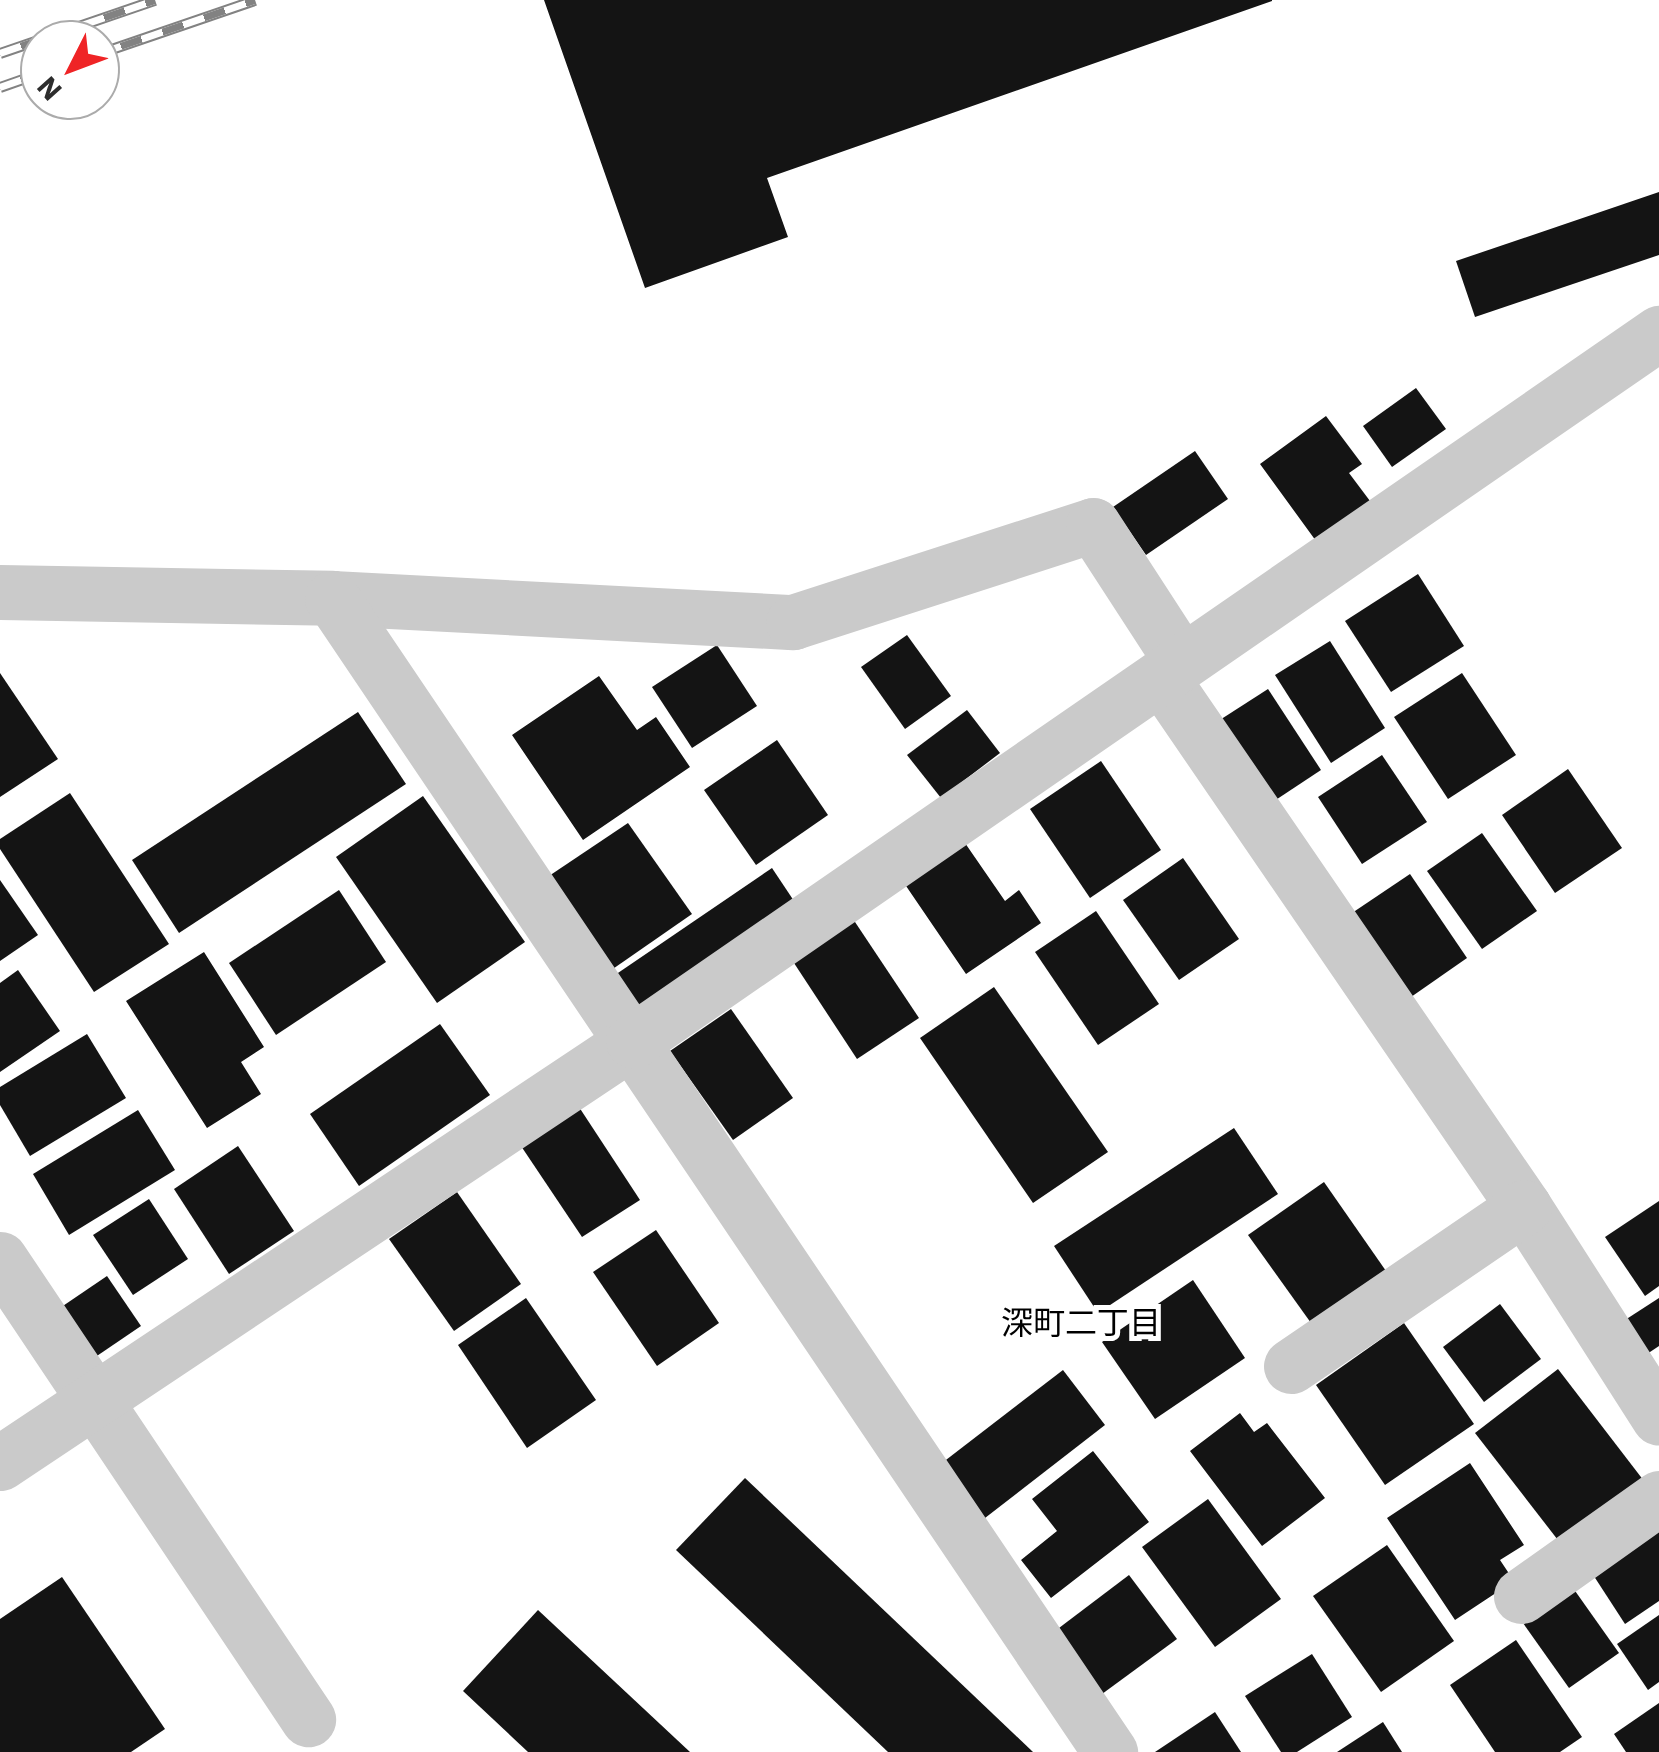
<!DOCTYPE html>
<meta charset="utf-8">
<style>
body{margin:0}
#map{position:relative;width:1659px;height:1752px;overflow:hidden;background:#fff;font-family:"IBM Plex Sans","Noto Sans JP",sans-serif}
div>[style]{position:absolute}
.building>*{inset:0;background:#141414}
.minor>*{height:55px;margin:-27.5px;padding:0 27.5px;transform-origin:27.5px;border-radius:27.5px;background:#cacaca}
.rail>*{height:11px;margin-top:-5.5px;transform-origin:0;background:repeating-linear-gradient(90deg,#fff 0 22px,#828282 0 44px);box-sizing:border-box;border-block:2px solid #828282}
span{translate:-50% -50%;white-space:nowrap;text-align:center;line-height:1.15;-webkit-text-stroke:10px #fff;paint-order:stroke}
.neighbourhood-label{font-size:32px;color:#000}
.north{position:absolute;left:20px;top:20px;width:100px;height:100px;box-sizing:border-box;background:#fff;border:2px solid #ababab;border-radius:50%;rotate:228deg;font-size:28px;font-weight:700;line-height:40px;text-align:center;color:#2d2d2d}
.north::after{content:'';display:block;margin:auto;width:35px;height:45px;background:#ef2426;clip-path:polygon(50% 0,100% 100%,50% 72%,0 100%)}
</style>
<div id="map">
<div class="building">
<div style="clip-path:polygon(544px 0,1272px 0,1272px 1px,767px 178px,788px 237px,645px 288px)"></div>
<div style="clip-path:polygon(1659px 192px,1659px 255px,1475px 317px,1456px 261px)"></div>
<div style="clip-path:polygon(1416px 388px,1446px 429px,1392px 467px,1363px 426px)"></div>
<div style="clip-path:polygon(1326px 416px,1362px 464px,1349px 473px,1370px 501px,1316px 541px,1260px 464px)"></div>
<div style="clip-path:polygon(1195px 451px,1228px 499px,1146px 555px,1113px 507px)"></div>
<div style="clip-path:polygon(1418px 574px,1464px 646px,1391px 692px,1345px 621px)"></div>
<div style="clip-path:polygon(907px 635px,951px 696px,905px 729px,861px 667px)"></div>
<div style="clip-path:polygon(1330px 641px,1385px 728px,1331px 763px,1275px 675px)"></div>
<div style="clip-path:polygon(717px 645px,757px 706px,692px 748px,652px 687px)"></div>
<div style="clip-path:polygon(0 673px,58px 759px,0 797px)"></div>
<div style="clip-path:polygon(1462px 673px,1516px 755px,1448px 799px,1394px 717px)"></div>
<div style="clip-path:polygon(599px 676px,637px 730px,656px 717px,690px 767px,583px 840px,512px 735px)"></div>
<div style="clip-path:polygon(1268px 689px,1321px 770px,1265px 807px,1212px 725px)"></div>
<div style="clip-path:polygon(967px 710px,1000px 753px,941px 798px,907px 755px)"></div>
<div style="clip-path:polygon(358px 712px,406px 784px,179px 933px,132px 860px)"></div>
<div style="clip-path:polygon(777px 740px,828px 815px,756px 865px,704px 790px)"></div>
<div style="clip-path:polygon(1382px 755px,1427px 822px,1362px 864px,1318px 797px)"></div>
<div style="clip-path:polygon(1101px 761px,1161px 850px,1090px 898px,1030px 809px)"></div>
<div style="clip-path:polygon(1568px 769px,1622px 848px,1555px 893px,1502px 815px)"></div>
<div style="clip-path:polygon(70px 793px,169px 944px,94px 992px,0 849px,0 839px)"></div>
<div style="clip-path:polygon(423px 796px,525px 942px,437px 1003px,336px 857px)"></div>
<div style="clip-path:polygon(628px 823px,692px 914px,607px 973px,543px 880px)"></div>
<div style="clip-path:polygon(1482px 833px,1537px 911px,1482px 949px,1427px 871px)"></div>
<div style="clip-path:polygon(965px 843px,1005px 901px,1019px 890px,1041px 923px,966px 974px,904px 883px)"></div>
<div style="clip-path:polygon(1183px 858px,1239px 939px,1179px 980px,1123px 900px)"></div>
<div style="clip-path:polygon(772px 868px,796px 904px,640px 1011px,615px 975px)"></div>
<div style="clip-path:polygon(1410px 874px,1467px 958px,1411px 997px,1352px 913px)"></div>
<div style="clip-path:polygon(0 880px,38px 935px,0 961px)"></div>
<div style="clip-path:polygon(339px 890px,386px 962px,276px 1035px,229px 963px)"></div>
<div style="clip-path:polygon(1096px 911px,1159px 1004px,1098px 1045px,1035px 952px)"></div>
<div style="clip-path:polygon(853px 919px,919px 1018px,857px 1059px,792px 960px)"></div>
<div style="clip-path:polygon(204px 952px,264px 1047px,241px 1062px,261px 1094px,207px 1128px,126px 1001px)"></div>
<div style="clip-path:polygon(18px 970px,60px 1031px,0 1072px,0 983px)"></div>
<div style="clip-path:polygon(994px 987px,1108px 1152px,1033px 1203px,920px 1038px)"></div>
<div style="clip-path:polygon(731px 1009px,793px 1098px,733px 1140px,670px 1051px)"></div>
<div style="clip-path:polygon(440px 1024px,490px 1095px,359px 1186px,310px 1114px)"></div>
<div style="clip-path:polygon(87px 1034px,126px 1098px,30px 1156px,0 1105px,0 1087px)"></div>
<div style="clip-path:polygon(579px 1107px,640px 1200px,582px 1237px,521px 1146px)"></div>
<div style="clip-path:polygon(138px 1110px,175px 1170px,69px 1235px,33px 1174px)"></div>
<div style="clip-path:polygon(1234px 1128px,1278px 1194px,1098px 1313px,1054px 1246px)"></div>
<div style="clip-path:polygon(238px 1146px,294px 1231px,229px 1274px,174px 1189px)"></div>
<div style="clip-path:polygon(1324px 1182px,1386px 1271px,1311px 1323px,1248px 1235px)"></div>
<div style="clip-path:polygon(457px 1192px,521px 1284px,454px 1331px,389px 1239px)"></div>
<div style="clip-path:polygon(149px 1199px,188px 1259px,133px 1295px,93px 1235px)"></div>
<div style="clip-path:polygon(1659px 1201px,1659px 1286px,1645px 1296px,1605px 1237px)"></div>
<div style="clip-path:polygon(656px 1230px,719px 1323px,657px 1366px,593px 1272px)"></div>
<div style="clip-path:polygon(107px 1276px,141px 1326px,88px 1362px,54px 1312px)"></div>
<div style="clip-path:polygon(1193px 1280px,1245px 1358px,1155px 1419px,1102px 1342px)"></div>
<div style="clip-path:polygon(526px 1298px,596px 1400px,527px 1448px,458px 1345px)"></div>
<div style="clip-path:polygon(1659px 1298px,1659px 1346px,1647px 1354px,1625px 1320px)"></div>
<div style="clip-path:polygon(1500px 1304px,1541px 1359px,1484px 1402px,1443px 1347px)"></div>
<div style="clip-path:polygon(1404px 1323px,1474px 1424px,1385px 1485px,1316px 1385px)"></div>
<div style="clip-path:polygon(1558px 1369px,1644px 1481px,1561px 1544px,1475px 1433px)"></div>
<div style="clip-path:polygon(1063px 1370px,1105px 1425px,985px 1518px,942px 1463px)"></div>
<div style="clip-path:polygon(1240px 1413px,1254px 1432px,1267px 1423px,1325px 1498px,1262px 1546px,1190px 1451px)"></div>
<div style="clip-path:polygon(1093px 1451px,1149px 1522px,1051px 1598px,1021px 1560px,1057px 1531px,1032px 1499px)"></div>
<div style="clip-path:polygon(1470px 1463px,1524px 1545px,1500px 1560px,1514px 1581px,1455px 1620px,1387px 1518px)"></div>
<div style="clip-path:polygon(745px 1478px,1033px 1752px,888px 1752px,676px 1550px)"></div>
<div style="clip-path:polygon(1208px 1499px,1281px 1599px,1215px 1647px,1142px 1547px)"></div>
<div style="clip-path:polygon(1659px 1528px,1659px 1601px,1625px 1624px,1588px 1567px)"></div>
<div style="clip-path:polygon(1387px 1545px,1454px 1641px,1381px 1692px,1313px 1596px)"></div>
<div style="clip-path:polygon(1129px 1575px,1177px 1639px,1102px 1694px,1055px 1631px)"></div>
<div style="clip-path:polygon(62px 1577px,165px 1729px,131px 1752px,0 1752px,0 1619px)"></div>
<div style="clip-path:polygon(1573px 1588px,1619px 1653px,1569px 1688px,1523px 1623px)"></div>
<div style="clip-path:polygon(538px 1610px,690px 1752px,528px 1752px,463px 1691px)"></div>
<div style="clip-path:polygon(1659px 1615px,1659px 1682px,1648px 1690px,1617px 1644px)"></div>
<div style="clip-path:polygon(1516px 1640px,1582px 1737px,1560px 1752px,1495px 1752px,1450px 1685px)"></div>
<div style="clip-path:polygon(1312px 1654px,1352px 1717px,1297px 1752px,1281px 1752px,1245px 1696px)"></div>
<div style="clip-path:polygon(1659px 1703px,1659px 1752px,1626px 1752px,1614px 1734px)"></div>
<div style="clip-path:polygon(1215px 1712px,1241px 1752px,1155px 1752px)"></div>
<div style="clip-path:polygon(1383px 1722px,1402px 1752px,1337px 1752px)"></div>
</div>
<div class="minor">
<div style="left:0;top:592px;width:332px;rotate:1deg"></div>
<div style="left:332px;top:598px;width:462px;rotate:3deg"></div>
<div style="left:793px;top:622px;width:315px;rotate:-17.9deg"></div>
<div style="left:1093px;top:525px;width:163px;rotate:57deg"></div>
<div style="left:332px;top:598px;width:1392px;rotate:56.01deg"></div>
<div style="left:1161px;top:677px;width:642px;rotate:55.59deg"></div>
<div style="left:1524px;top:1207px;width:250px;rotate:57.4deg"></div>
<div style="left:0;top:1259px;width:554px;rotate:56.2deg"></div>
<div style="left:1291px;top:1366px;width:282px;rotate:-34.3deg"></div>
<div style="left:0;top:1463px;width:761px;rotate:-33.69deg"></div>
<div style="left:633px;top:1041px;width:1247px;rotate:-34.61deg"></div>
<div style="left:1521px;top:1596px;width:169px;rotate:-35.4deg"></div>
</div>
<div class="rail">
<div style="left:0;top:53px;width:164px;rotate:-18.9deg"></div>
<div style="left:100px;top:53px;width:164px;rotate:-18.9deg"></div>
<div style="left:0;top:87px;width:42px;rotate:-19.3deg"></div>
</div>
<div class="neighbourhood-label">
<span style="left:1081px;top:1322px">深町二丁目</span>
</div>
<div class="north">N</div>
</div>
